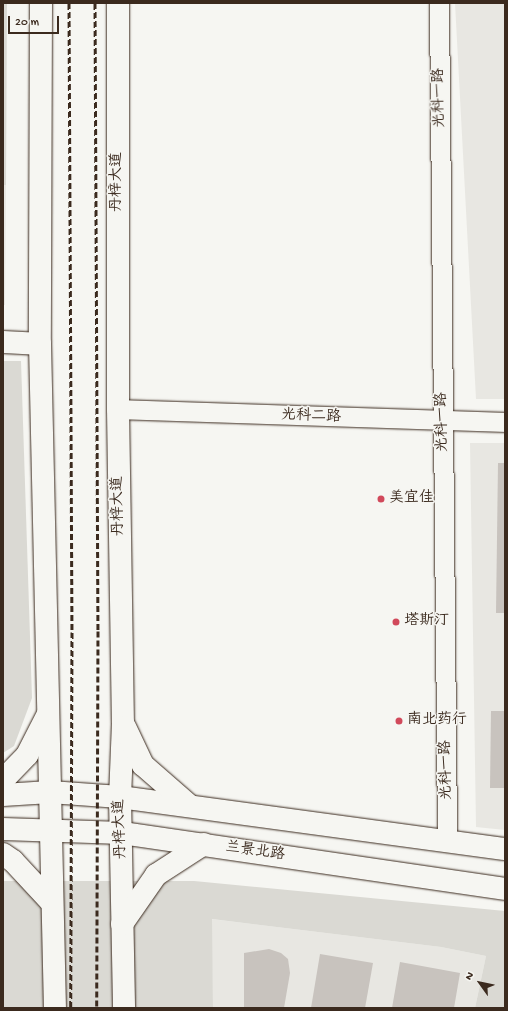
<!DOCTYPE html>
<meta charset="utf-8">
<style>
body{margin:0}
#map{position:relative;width:508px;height:1011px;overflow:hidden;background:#f6f6f2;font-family:"Gochi Hand","LXGW WenKai TC",sans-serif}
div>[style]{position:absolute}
.built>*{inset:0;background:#e8e7e2}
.green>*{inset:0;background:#dad9d3}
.building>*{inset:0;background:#c8c3be}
.roads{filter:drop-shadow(0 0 1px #3b2a1e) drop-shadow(0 0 1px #3b2a1e)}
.street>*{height:19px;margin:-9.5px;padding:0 9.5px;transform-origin:9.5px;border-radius:9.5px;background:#f6f6f2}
.secondary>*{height:22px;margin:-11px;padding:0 11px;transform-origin:11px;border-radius:11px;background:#f6f6f2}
.primary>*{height:22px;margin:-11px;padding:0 11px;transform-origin:11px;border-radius:11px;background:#f6f6f2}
.rail>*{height:3px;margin-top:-1.5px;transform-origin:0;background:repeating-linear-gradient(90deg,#3b2a1e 0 6px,transparent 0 9px)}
.dots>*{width:11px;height:11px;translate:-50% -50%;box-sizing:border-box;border:2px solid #f6f6f2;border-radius:50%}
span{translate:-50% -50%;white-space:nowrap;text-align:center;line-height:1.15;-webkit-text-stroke:3px #f6f6f2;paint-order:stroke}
.street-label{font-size:15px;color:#3b2a1e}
.poi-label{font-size:15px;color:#3b2a1e}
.left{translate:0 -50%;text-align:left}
.frame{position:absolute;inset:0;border:4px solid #3b2a1e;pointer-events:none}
.north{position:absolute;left:460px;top:963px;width:40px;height:40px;-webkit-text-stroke:3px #f6f6f2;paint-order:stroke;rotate:303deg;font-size:11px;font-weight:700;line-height:16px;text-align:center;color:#3b2a1e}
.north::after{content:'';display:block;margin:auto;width:14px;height:18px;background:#3b2a1e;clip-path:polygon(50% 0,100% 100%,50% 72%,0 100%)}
.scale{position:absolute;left:8px;top:16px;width:51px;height:18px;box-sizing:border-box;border:2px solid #3b2a1e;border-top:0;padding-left:5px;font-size:12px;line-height:14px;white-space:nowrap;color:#3b2a1e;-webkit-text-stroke:3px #f6f6f2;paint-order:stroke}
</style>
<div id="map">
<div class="built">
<div style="clip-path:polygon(455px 3px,505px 3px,505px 399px,476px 399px)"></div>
<div style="clip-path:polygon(3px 185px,6px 185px,5px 305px,3px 305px)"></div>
<div style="clip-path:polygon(470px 443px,505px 443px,505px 830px,476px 827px)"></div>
<div style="clip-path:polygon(211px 919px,441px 947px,486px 956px,475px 1008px,213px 1008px)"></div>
</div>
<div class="green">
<div style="clip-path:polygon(3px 3px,7px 3px,6px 185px,3px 185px)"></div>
<div style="clip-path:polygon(3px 361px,21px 361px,32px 698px,14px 746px,3px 753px)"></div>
<div style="clip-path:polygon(3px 881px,194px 881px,505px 911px,505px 1008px,475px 1008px,486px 956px,441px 947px,212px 919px,213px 1008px,3px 1008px)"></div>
</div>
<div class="building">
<div style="clip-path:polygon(498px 463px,505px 463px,505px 613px,496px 613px)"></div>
<div style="clip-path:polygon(491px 711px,505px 711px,505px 788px,490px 788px)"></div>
<div style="clip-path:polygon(269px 949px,281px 953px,288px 959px,290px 973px,284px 1008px,244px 1008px,244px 953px)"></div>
<div style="clip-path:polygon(320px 954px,373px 963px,365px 1008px,311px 1008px)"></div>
<div style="clip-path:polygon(400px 962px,460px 973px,454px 1008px,392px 1008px)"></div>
</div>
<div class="roads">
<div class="street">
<div style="left:439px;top:3px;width:838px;rotate:89.45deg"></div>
<div style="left:118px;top:409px;width:387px;rotate:1.9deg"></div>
</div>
<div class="secondary">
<div style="left:3px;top:342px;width:37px;rotate:3deg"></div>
<div style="left:3px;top:795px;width:47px;rotate:-3.7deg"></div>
<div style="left:50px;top:792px;width:70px;rotate:4.1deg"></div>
<div style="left:120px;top:797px;width:388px;rotate:7.7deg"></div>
<div style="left:3px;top:829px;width:119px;rotate:1.9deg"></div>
<div style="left:122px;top:833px;width:387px;rotate:8.3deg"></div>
</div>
<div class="primary">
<div style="left:41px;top:3px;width:341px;rotate:90.2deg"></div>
<div style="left:40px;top:344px;width:664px;rotate:88.71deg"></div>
<div style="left:118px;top:3px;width:406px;rotate:90deg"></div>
<div style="left:118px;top:409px;width:314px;rotate:89.1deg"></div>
<div style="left:123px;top:723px;width:74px;rotate:92.3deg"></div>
<div style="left:120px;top:797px;width:211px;rotate:88.9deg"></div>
<div style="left:125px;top:727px;width:42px;rotate:64.7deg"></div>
<div style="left:143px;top:765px;width:62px;rotate:41.1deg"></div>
<div style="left:3px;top:780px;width:35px;rotate:-46deg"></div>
<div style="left:27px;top:755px;width:44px;rotate:-62.9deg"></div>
<div style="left:3px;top:854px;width:12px;rotate:35deg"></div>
<div style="left:13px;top:861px;width:57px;rotate:47.1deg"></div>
<div style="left:122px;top:924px;width:60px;rotate:-55.2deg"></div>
<div style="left:156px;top:875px;width:57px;rotate:-32.9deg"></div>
</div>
</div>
<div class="rail">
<div style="left:69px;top:3px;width:629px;rotate:89.73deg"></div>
<div style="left:72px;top:632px;width:376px;rotate:90.2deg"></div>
<div style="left:95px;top:3px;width:628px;rotate:89.73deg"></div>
<div style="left:98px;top:631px;width:377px;rotate:90.2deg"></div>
</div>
<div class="dots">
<div style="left:381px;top:499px;background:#d1495b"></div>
<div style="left:396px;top:622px;background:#d1495b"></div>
<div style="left:399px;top:721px;background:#d1495b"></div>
</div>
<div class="street-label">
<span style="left:440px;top:98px;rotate:-91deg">光科一路</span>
<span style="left:118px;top:182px;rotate:-90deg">丹梓大道</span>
<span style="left:311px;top:417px;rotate:2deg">光科二路</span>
<span style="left:443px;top:422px;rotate:-91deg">光科一路</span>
<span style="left:119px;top:506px;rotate:-91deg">丹梓大道</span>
<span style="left:447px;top:770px;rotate:-91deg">光科一路</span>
<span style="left:121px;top:829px;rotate:-92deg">丹梓大道</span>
<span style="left:255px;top:852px;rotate:8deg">兰景北路</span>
</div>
<div class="poi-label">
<span class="left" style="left:389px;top:499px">美宜佳</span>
<span class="left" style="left:404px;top:622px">塔斯汀</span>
<span class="left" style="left:407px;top:721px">南北药行</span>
</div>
<div class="frame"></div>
<div class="north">N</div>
<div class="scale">20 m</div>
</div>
